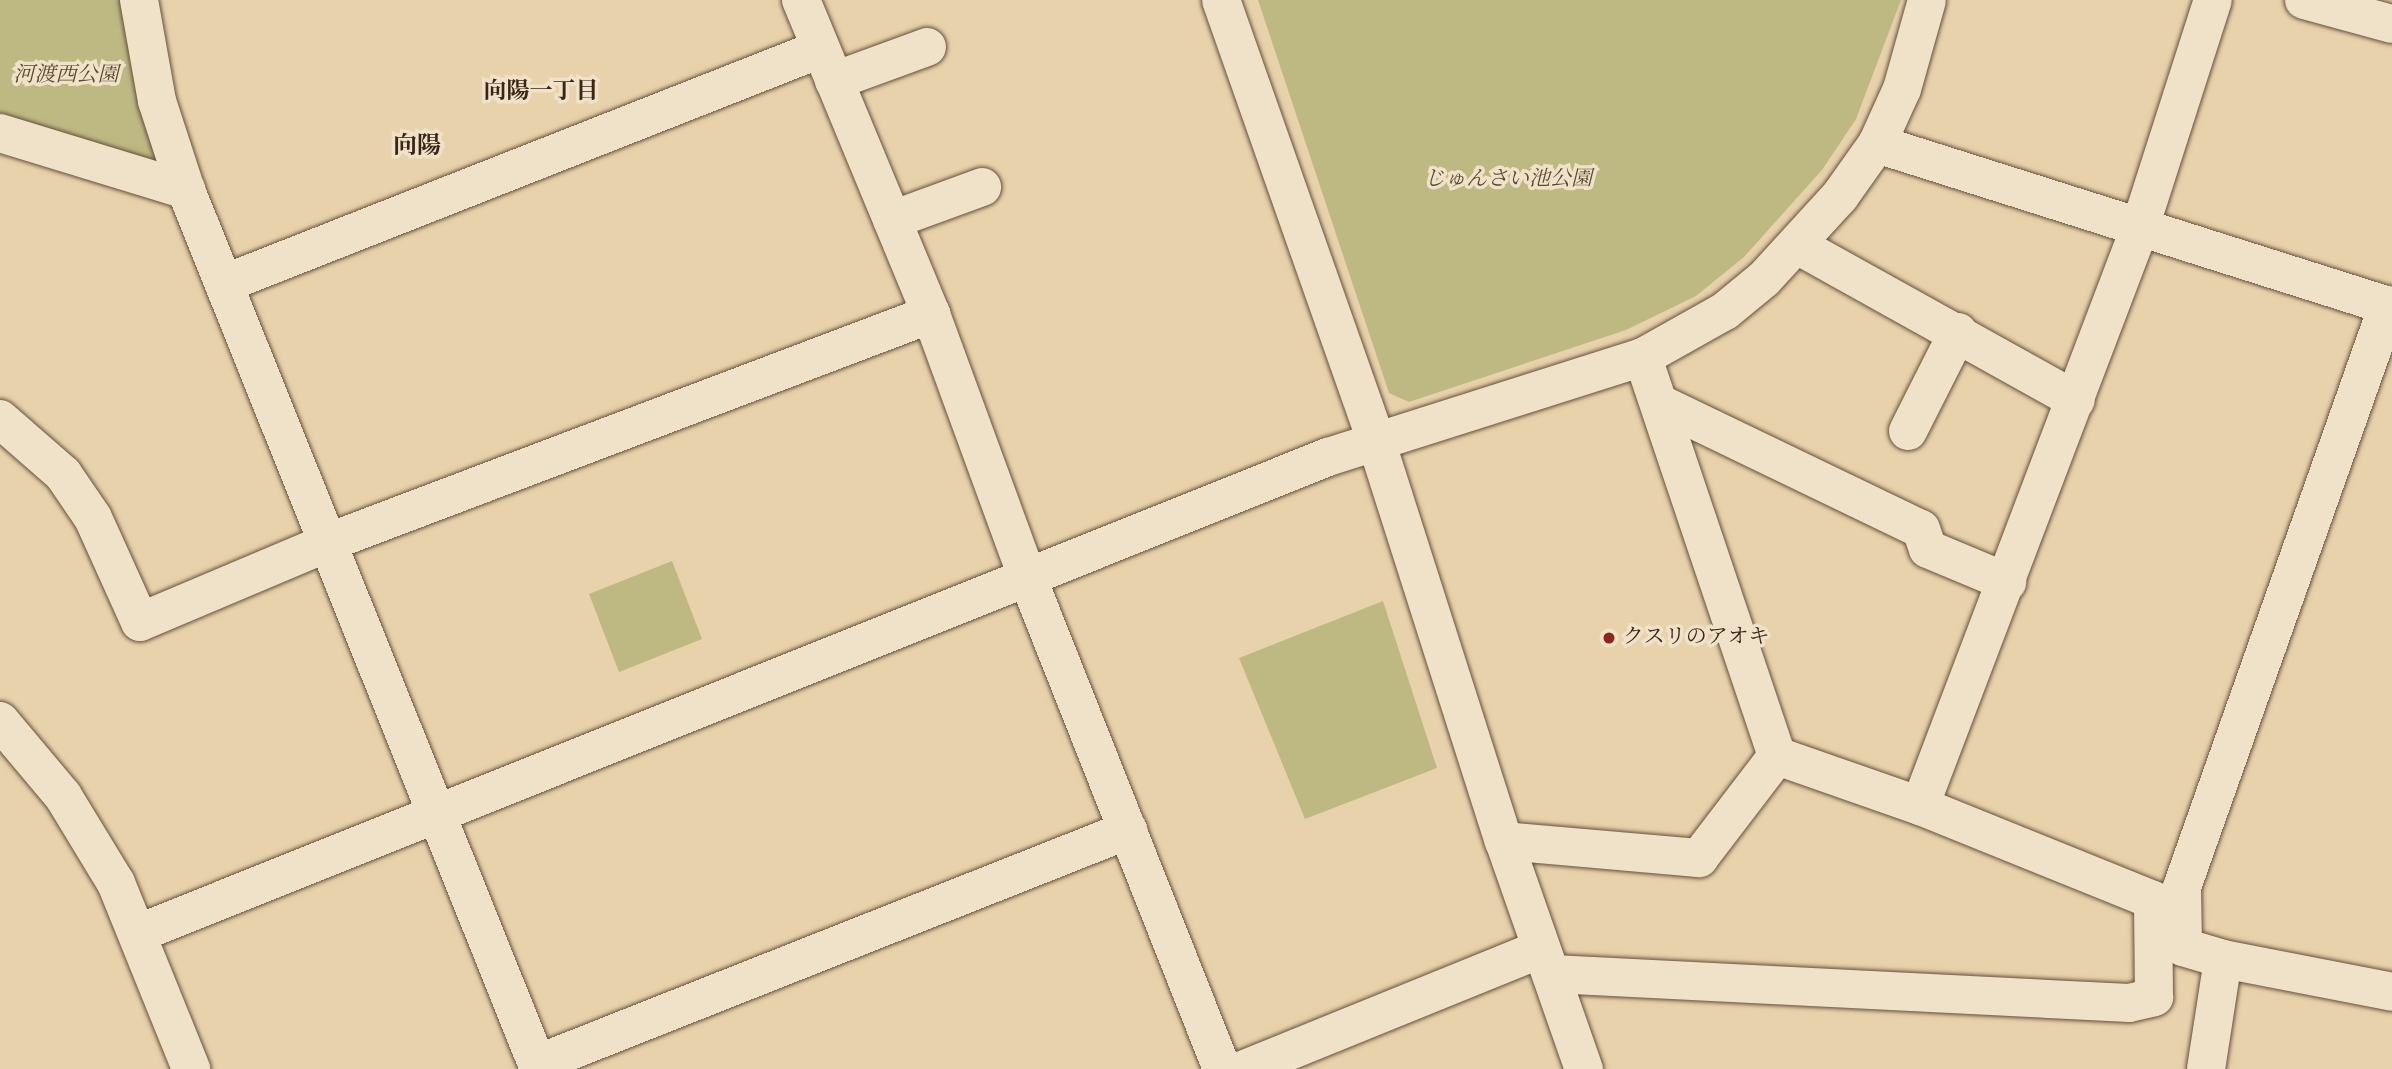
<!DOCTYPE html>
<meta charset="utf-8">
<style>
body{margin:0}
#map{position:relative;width:2392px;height:1069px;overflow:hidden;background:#e8d2ab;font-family:"Old Standard TT","Noto Serif JP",serif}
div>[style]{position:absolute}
.green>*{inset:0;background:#beb983}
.roads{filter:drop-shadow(0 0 2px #66503c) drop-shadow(0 0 2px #66503c)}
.minor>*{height:38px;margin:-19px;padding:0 19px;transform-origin:19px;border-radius:19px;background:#f0e2c8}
.tertiary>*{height:38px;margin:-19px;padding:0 19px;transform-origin:19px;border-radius:19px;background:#f0e2c8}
.dots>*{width:19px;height:19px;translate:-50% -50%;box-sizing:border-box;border:4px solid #f0e2c8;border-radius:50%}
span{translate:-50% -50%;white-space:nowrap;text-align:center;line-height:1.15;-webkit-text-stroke:7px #f0e2c8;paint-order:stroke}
.park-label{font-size:21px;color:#5b4a32;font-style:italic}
.poi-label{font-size:21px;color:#3a2517}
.left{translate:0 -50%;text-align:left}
.neighbourhood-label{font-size:23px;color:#3a2517;font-weight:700}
.quarter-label{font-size:24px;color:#3a2517;font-weight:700}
</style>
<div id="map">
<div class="green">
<div style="clip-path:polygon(0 0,123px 0,131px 66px,156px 156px,148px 172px,0 125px)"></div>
<div style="clip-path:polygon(1258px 0,1901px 0,1856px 119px,1822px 170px,1744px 257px,1696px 296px,1626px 330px,1409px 402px,1389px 393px)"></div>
<div style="clip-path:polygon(672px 561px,702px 639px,619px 672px,589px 594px)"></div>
<div style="clip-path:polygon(1383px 601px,1437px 768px,1305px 819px,1239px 658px)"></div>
</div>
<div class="roads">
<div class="minor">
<div style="left:139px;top:0;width:103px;rotate:79.9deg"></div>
<div style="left:157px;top:101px;width:94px;rotate:72deg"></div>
<div style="left:186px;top:190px;width:947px;rotate:68.12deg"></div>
<div style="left:801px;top:0;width:340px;rotate:67.5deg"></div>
<div style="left:931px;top:314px;width:282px;rotate:69.9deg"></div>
<div style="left:1028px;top:579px;width:527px;rotate:68.4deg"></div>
<div style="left:2304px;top:0;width:91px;rotate:15.3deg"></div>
<div style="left:834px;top:81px;width:99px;rotate:-20.1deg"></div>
<div style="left:0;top:133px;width:195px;rotate:17deg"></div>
<div style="left:1877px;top:144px;width:540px;rotate:17.56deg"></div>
<div style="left:892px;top:220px;width:96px;rotate:-20.1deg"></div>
<div style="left:1797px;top:245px;width:319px;rotate:29.1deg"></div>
<div style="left:226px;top:283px;width:638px;rotate:-21.5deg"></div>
<div style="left:2388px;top:305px;width:617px;rotate:109.49deg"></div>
<div style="left:2182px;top:887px;width:60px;rotate:89deg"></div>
<div style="left:2183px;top:947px;width:42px;rotate:16.7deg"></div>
<div style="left:2223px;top:959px;width:172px;rotate:11deg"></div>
<div style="left:1663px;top:405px;width:286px;rotate:25.7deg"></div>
<div style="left:1921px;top:529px;width:21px;rotate:71deg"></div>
<div style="left:1928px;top:549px;width:86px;rotate:22.7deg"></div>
<div style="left:0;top:419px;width:84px;rotate:41.1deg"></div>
<div style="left:63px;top:474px;width:53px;rotate:55.7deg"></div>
<div style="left:93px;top:518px;width:114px;rotate:65.7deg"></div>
<div style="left:140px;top:622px;width:205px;rotate:-22.9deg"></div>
<div style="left:329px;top:542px;width:644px;rotate:-20.74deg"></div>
<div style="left:1908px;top:431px;width:111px;rotate:-63.2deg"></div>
<div style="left:1920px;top:806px;width:619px;rotate:-69.19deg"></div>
<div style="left:2140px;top:227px;width:238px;rotate:-72.2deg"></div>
<div style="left:1504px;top:841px;width:196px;rotate:5deg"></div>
<div style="left:1699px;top:858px;width:128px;rotate:-52.6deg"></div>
<div style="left:1553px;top:974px;width:577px;rotate:2.88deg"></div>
<div style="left:2129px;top:1003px;width:26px;rotate:-13deg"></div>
<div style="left:2154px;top:997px;width:97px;rotate:-90.6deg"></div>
<div style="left:2153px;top:900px;width:251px;rotate:-158deg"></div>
<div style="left:1920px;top:806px;width:151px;rotate:-160.7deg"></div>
<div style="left:1777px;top:756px;width:421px;rotate:-108.6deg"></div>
<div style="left:537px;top:1064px;width:636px;rotate:-21.6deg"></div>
<div style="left:1245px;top:1069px;width:319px;rotate:-22.1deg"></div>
<div style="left:2206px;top:1069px;width:111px;rotate:-81.2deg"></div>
</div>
<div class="tertiary">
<div style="left:1221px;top:0;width:467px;rotate:70.6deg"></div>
<div style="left:1376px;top:441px;width:420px;rotate:72.3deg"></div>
<div style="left:1504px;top:841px;width:242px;rotate:70.7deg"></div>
<div style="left:0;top:721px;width:98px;rotate:50deg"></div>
<div style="left:63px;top:796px;width:102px;rotate:58.7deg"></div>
<div style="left:116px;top:883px;width:201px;rotate:68deg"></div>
<div style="left:139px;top:933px;width:1281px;rotate:-21.82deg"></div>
<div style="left:1328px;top:457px;width:330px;rotate:-17.6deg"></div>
<div style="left:1643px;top:357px;width:94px;rotate:-29.3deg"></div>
<div style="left:1725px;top:311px;width:50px;rotate:-39.4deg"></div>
<div style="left:1764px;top:279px;width:113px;rotate:-47.5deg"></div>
<div style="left:1840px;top:196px;width:64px;rotate:-54.6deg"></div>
<div style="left:1877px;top:144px;width:60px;rotate:-65.6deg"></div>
<div style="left:1902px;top:89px;width:92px;rotate:-74.3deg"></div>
</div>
</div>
<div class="dots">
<div style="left:1609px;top:638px;background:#8f2418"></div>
</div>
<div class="park-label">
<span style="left:66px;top:76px">河渡西公園</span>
<span style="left:1508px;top:180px">じゅんさい池公園</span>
</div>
<div class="poi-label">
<span class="left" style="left:1623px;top:638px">クスリのアオキ</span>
</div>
<div class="neighbourhood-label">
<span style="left:541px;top:92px">向陽一丁目</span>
</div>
<div class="quarter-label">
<span style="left:417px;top:148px">向陽</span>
</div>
</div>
